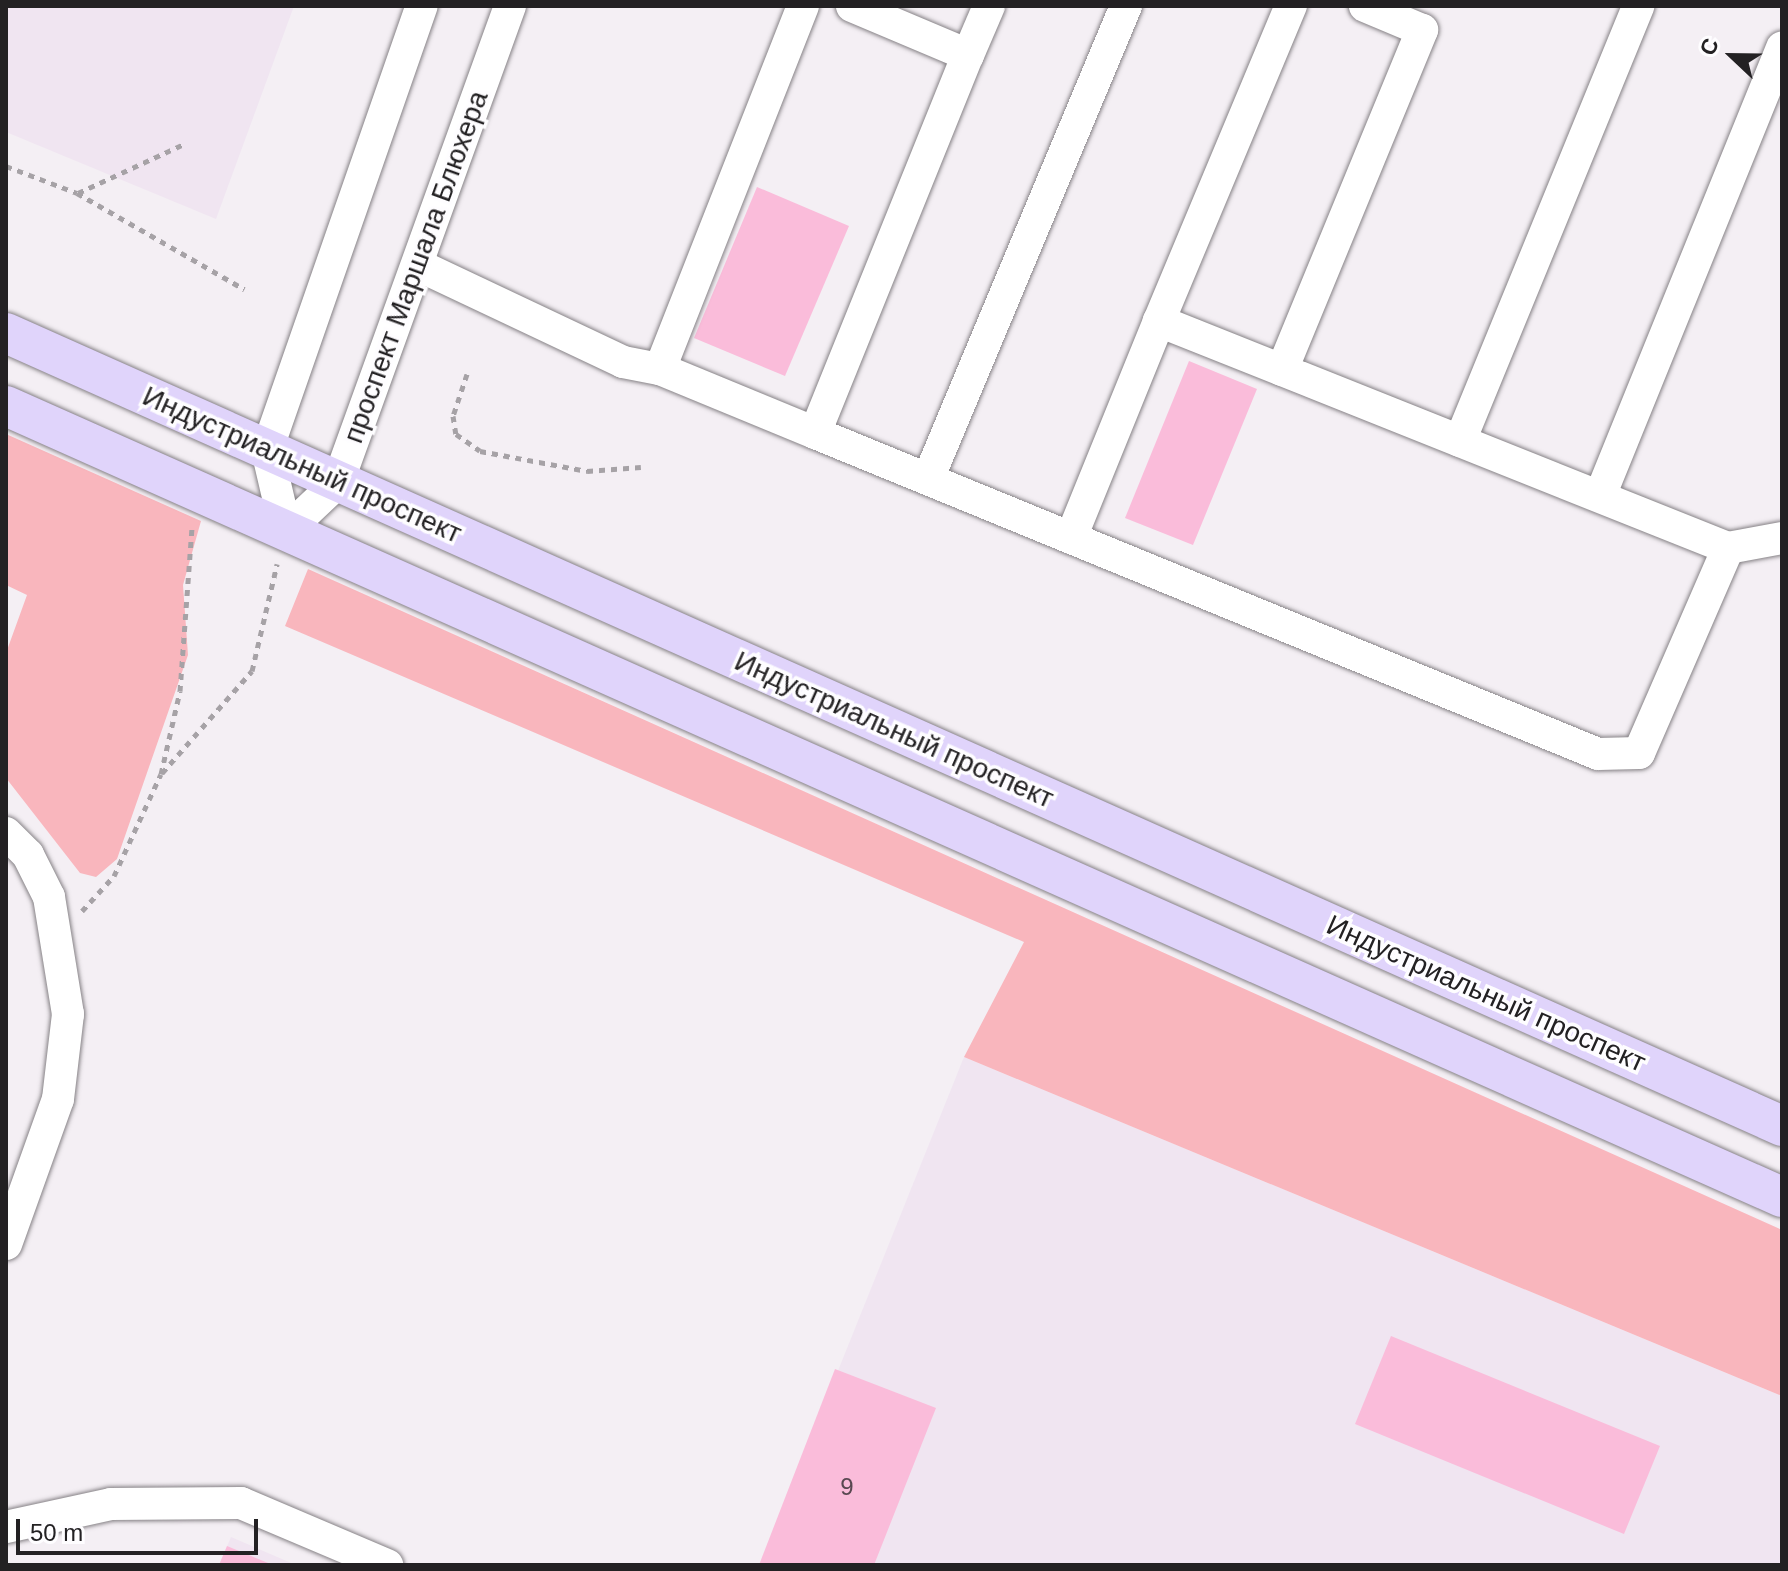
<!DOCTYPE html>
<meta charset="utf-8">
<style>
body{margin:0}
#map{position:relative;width:1788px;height:1571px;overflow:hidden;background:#f4eff4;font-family:Arial,sans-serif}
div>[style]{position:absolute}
.built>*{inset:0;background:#f0e5f1}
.green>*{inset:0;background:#f9b6bd}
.building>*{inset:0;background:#fabcda}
.path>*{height:5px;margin-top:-2.5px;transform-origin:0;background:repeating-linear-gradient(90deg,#a6a2a6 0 6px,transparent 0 12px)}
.roads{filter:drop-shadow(0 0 2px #868286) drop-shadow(0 0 2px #868286)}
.minor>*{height:32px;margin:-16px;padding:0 16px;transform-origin:16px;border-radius:16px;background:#fff}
.major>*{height:40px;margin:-20px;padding:0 20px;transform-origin:20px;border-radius:20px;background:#e0d4fb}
span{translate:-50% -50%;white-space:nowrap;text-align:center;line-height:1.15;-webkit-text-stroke:7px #fefdff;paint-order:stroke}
.number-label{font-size:24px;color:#594851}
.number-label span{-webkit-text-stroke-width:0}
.street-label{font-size:28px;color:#232123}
.frame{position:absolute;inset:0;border:8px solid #232123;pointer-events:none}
.north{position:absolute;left:1692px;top:16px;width:80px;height:80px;-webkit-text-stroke:6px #fefdff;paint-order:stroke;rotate:292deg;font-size:22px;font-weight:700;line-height:32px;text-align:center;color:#232123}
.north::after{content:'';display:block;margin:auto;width:28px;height:36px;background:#232123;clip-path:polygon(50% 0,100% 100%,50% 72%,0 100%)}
.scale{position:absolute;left:16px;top:1519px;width:242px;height:36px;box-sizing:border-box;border:4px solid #232123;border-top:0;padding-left:10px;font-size:24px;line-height:28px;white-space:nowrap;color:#232123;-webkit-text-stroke:6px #fefdff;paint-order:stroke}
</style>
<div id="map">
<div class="built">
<div style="clip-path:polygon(6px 6px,294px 6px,216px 219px,6px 132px)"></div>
<div style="clip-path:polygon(964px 1057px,1782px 1396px,1782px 1565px,760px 1565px)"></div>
<div style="clip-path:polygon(231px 1537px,296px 1565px,219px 1565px)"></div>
</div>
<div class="green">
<div style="clip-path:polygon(6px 434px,201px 521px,183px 585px,188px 655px,117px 859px,96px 877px,80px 873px,6px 778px,6px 653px,27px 595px,6px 585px)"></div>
<div style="clip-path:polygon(308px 569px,1782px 1230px,1782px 1396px,964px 1057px,1024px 942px,285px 626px)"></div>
</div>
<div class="building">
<div style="clip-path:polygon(757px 187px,849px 226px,785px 376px,694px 338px)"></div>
<div style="clip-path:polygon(1189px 361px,1257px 389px,1193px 545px,1125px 518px)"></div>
<div style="clip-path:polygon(1391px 1336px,1660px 1446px,1624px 1534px,1355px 1424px)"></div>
<div style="clip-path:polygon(835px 1369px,936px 1408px,874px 1565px,759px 1565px)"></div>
<div style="clip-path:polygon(227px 1546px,273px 1565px,219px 1565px)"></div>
</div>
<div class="path">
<div style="left:6px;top:166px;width:76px;rotate:20.8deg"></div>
<div style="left:77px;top:193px;width:193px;rotate:29.9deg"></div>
<div style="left:78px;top:193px;width:115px;rotate:-24.8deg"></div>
<div style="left:467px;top:374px;width:44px;rotate:108.4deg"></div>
<div style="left:453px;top:416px;width:18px;rotate:81deg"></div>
<div style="left:456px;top:434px;width:29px;rotate:35deg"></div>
<div style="left:480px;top:451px;width:109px;rotate:10.6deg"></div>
<div style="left:587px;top:471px;width:54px;rotate:-4.2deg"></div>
<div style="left:162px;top:773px;width:136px;rotate:-48.6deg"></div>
<div style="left:252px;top:671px;width:110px;rotate:-76.8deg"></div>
<div style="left:82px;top:911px;width:47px;rotate:-47.6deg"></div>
<div style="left:114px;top:876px;width:112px;rotate:-65.3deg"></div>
<div style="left:161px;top:774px;width:85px;rotate:-77.1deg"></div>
<div style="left:180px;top:691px;width:163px;rotate:-85.8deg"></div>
</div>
<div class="roads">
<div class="minor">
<div style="left:968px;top:55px;width:53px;rotate:-66.8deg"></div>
<div style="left:418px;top:265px;width:227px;rotate:25.3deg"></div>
<div style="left:623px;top:362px;width:38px;rotate:11deg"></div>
<div style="left:660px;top:369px;width:168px;rotate:22.4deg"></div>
<div style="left:815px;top:433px;width:408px;rotate:-68deg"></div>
<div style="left:968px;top:55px;width:126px;rotate:-157.1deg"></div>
<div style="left:1159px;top:321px;width:342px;rotate:-67.3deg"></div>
<div style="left:660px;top:369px;width:390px;rotate:-68.5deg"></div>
<div style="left:1282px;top:370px;width:368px;rotate:-67.6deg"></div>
<div style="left:1422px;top:30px;width:62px;rotate:-157.2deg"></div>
<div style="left:815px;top:433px;width:846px;rotate:22.29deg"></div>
<div style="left:1598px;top:754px;width:41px;rotate:-1.4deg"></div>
<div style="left:1639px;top:753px;width:223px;rotate:-66.5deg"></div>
<div style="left:1728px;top:548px;width:613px;rotate:-158.25deg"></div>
<div style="left:1159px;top:321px;width:234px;rotate:112.1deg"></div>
<div style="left:1460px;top:441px;width:470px;rotate:-67.7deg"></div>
<div style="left:928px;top:479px;width:513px;rotate:-67.29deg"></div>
<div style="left:1600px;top:496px;width:484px;rotate:-67.9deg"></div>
<div style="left:286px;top:531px;width:71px;rotate:-43.3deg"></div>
<div style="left:338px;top:482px;width:506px;rotate:-70.13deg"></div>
<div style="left:286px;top:531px;width:83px;rotate:-103.2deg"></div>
<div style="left:267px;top:450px;width:470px;rotate:-70.8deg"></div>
<div style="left:1728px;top:548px;width:55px;rotate:-10.5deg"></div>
<div style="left:6px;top:833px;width:31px;rotate:45deg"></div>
<div style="left:28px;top:855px;width:47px;rotate:63.4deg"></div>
<div style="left:49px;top:897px;width:119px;rotate:80.8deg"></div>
<div style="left:68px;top:1014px;width:86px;rotate:96.7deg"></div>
<div style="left:58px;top:1099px;width:154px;rotate:109.7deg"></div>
<div style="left:6px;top:1527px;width:107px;rotate:-12.4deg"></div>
<div style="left:111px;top:1504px;width:130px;rotate:-0.4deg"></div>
<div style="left:241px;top:1503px;width:159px;rotate:23deg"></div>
</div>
<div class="major">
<div style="left:6px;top:333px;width:1945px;rotate:24.06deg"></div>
<div style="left:6px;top:406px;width:1944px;rotate:24.01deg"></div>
</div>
</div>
<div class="number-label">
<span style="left:847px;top:1487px">9</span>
</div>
<div class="street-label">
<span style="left:416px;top:267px;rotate:-70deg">проспект Маршала Блюхера</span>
<span style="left:302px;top:465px;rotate:24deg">Индустриальный проспект</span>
<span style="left:894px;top:730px;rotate:24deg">Индустриальный проспект</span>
<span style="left:1486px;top:994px;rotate:24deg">Индустриальный проспект</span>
</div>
<div class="frame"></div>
<div class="north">С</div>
<div class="scale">50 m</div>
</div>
